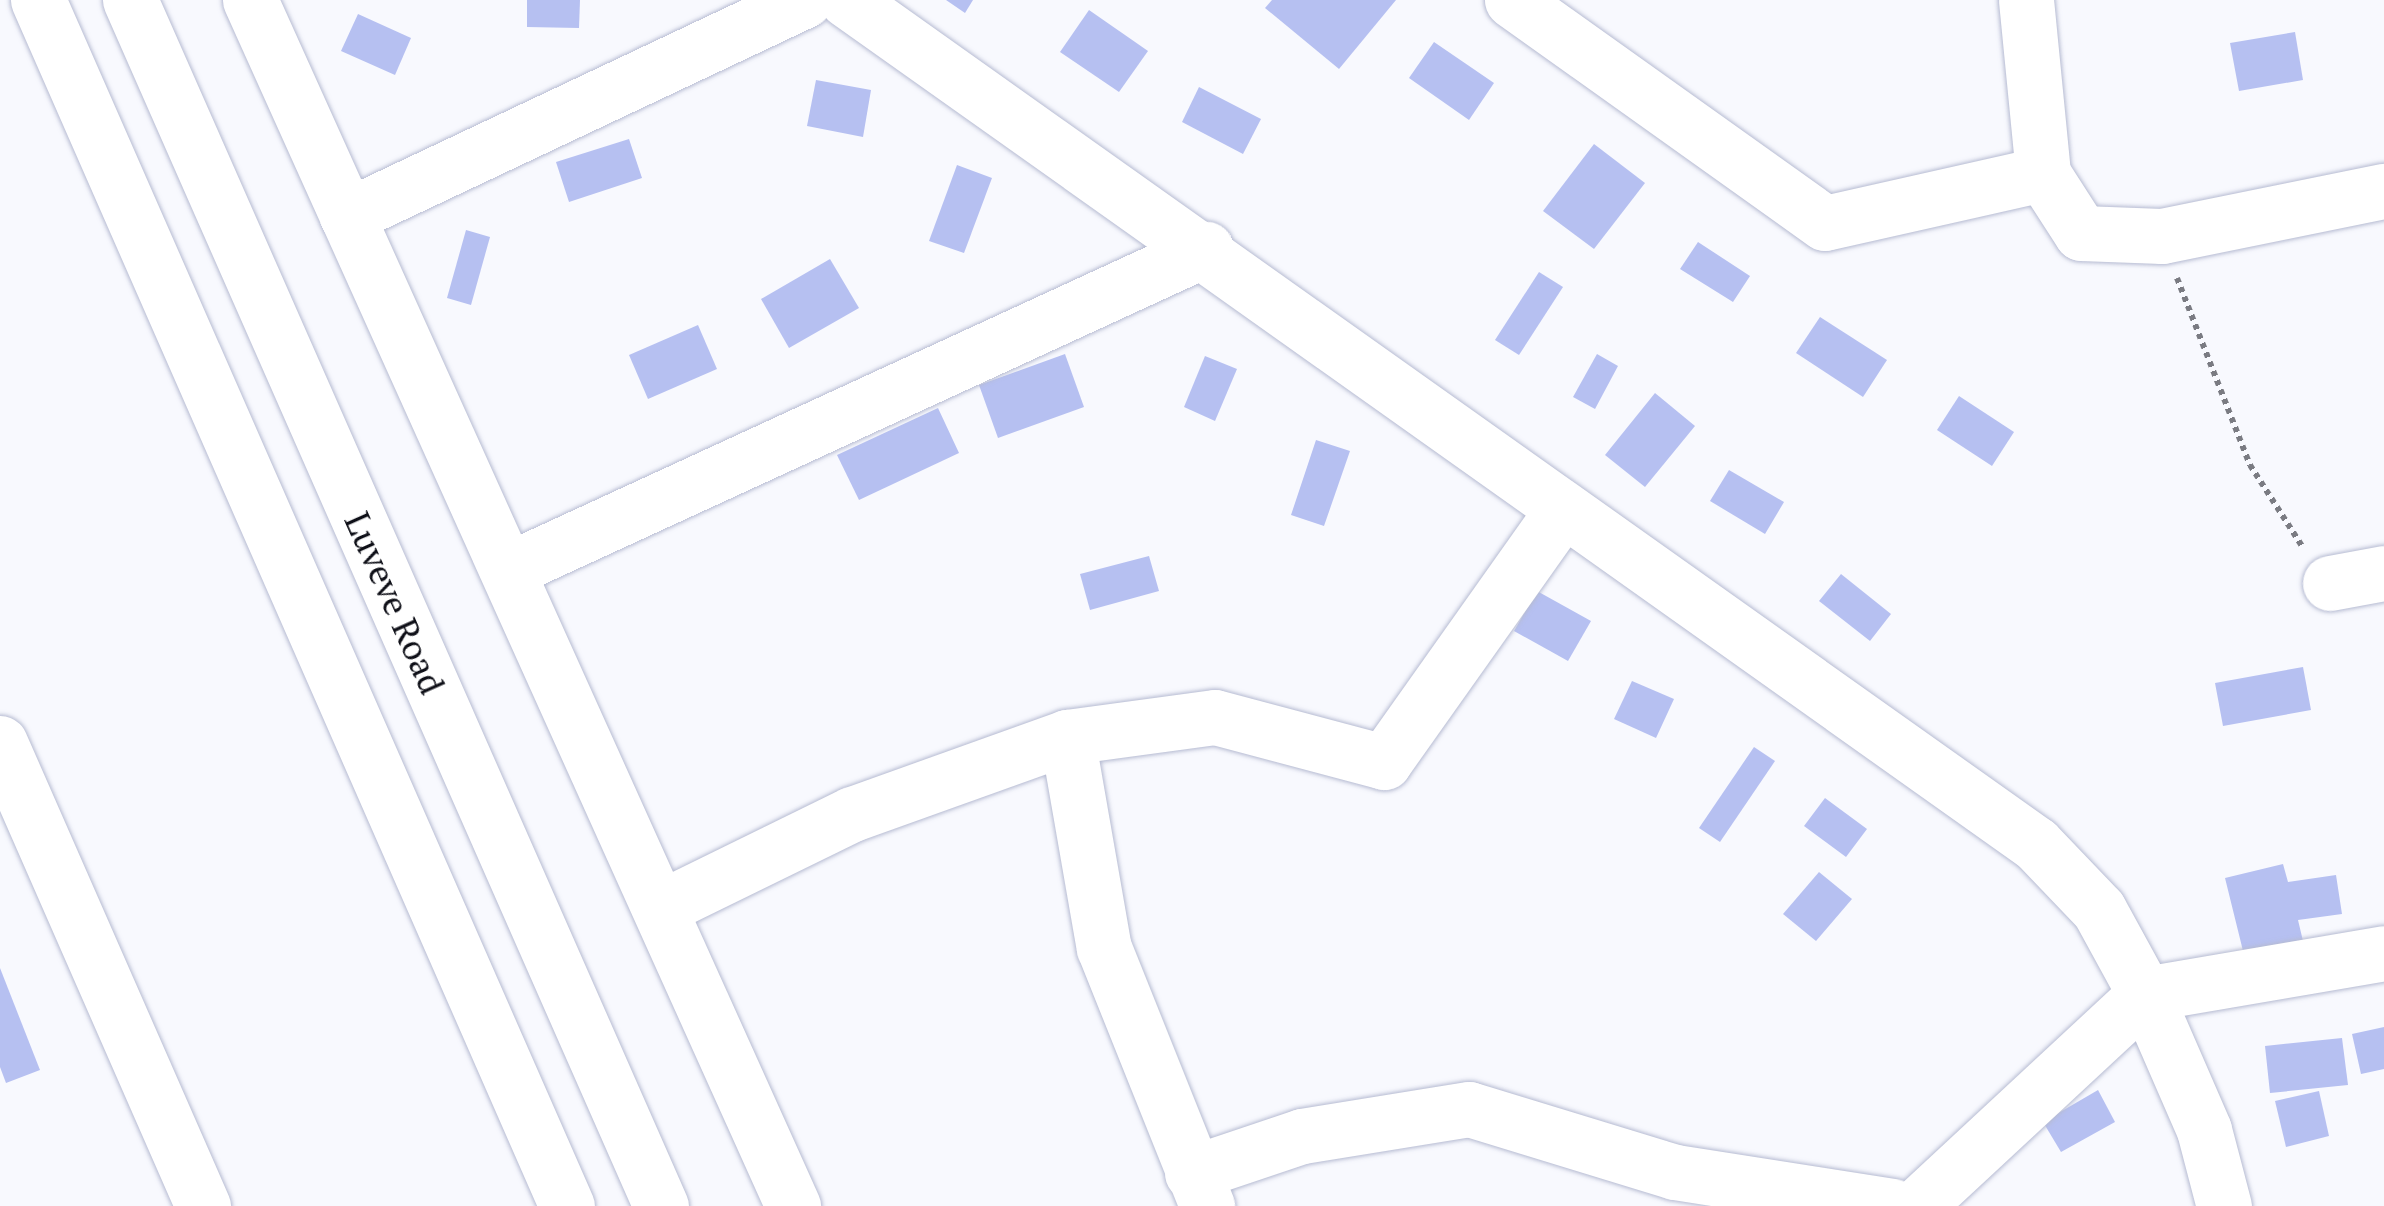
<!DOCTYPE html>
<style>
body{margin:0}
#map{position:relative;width:2384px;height:1206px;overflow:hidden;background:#f8f9fe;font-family:"PT Serif",serif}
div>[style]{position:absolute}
.building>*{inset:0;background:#b6c0f1}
.path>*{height:6px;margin-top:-3px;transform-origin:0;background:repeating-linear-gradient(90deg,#7a7b82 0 5px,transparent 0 10px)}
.roads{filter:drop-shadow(0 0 2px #b6bbd2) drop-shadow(0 0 2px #b6bbd2)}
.minor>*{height:55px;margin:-27.5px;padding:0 27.5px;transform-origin:27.5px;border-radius:27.5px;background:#fff}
span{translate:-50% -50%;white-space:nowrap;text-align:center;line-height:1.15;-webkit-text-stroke:8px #fff;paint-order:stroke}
.street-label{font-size:35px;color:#0e0f17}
</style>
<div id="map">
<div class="building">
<div style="clip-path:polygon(527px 0,580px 0,579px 28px,527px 27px)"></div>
<div style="clip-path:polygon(946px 0,973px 0,965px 13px)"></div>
<div style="clip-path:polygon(1272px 0,1396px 0,1339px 69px,1265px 8px)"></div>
<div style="clip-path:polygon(1089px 10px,1148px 51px,1119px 92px,1060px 52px)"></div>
<div style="clip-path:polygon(358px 14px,411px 38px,395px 75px,341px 51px)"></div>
<div style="clip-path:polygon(2295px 32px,2303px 80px,2239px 91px,2230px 43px)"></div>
<div style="clip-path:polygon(1434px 42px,1494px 83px,1469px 120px,1409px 78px)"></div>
<div style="clip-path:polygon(816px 80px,871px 90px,863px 137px,807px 126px)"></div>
<div style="clip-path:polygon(1199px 87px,1261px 119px,1243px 154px,1182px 122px)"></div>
<div style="clip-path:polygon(629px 139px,642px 178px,569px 202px,556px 162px)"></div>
<div style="clip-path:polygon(1594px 144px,1645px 183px,1594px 249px,1543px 211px)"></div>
<div style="clip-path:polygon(957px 165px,992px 178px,964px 253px,929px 241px)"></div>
<div style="clip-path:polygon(466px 230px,490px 237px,471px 305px,447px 298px)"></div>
<div style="clip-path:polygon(1698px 242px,1750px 276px,1733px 302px,1680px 269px)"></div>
<div style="clip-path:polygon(830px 259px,859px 308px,789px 348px,761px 299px)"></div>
<div style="clip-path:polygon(1539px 272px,1563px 287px,1519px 355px,1495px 340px)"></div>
<div style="clip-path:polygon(1820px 317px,1887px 360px,1863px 397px,1796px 353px)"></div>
<div style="clip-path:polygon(698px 325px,717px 369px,648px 399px,629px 355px)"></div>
<div style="clip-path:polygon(1065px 354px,1084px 407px,998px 438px,979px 385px)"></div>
<div style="clip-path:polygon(1597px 354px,1618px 366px,1595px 409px,1573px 397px)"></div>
<div style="clip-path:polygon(1205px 356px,1237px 369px,1215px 421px,1184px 407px)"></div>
<div style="clip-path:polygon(1655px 393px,1695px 426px,1645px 487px,1605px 455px)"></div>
<div style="clip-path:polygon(1959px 396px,2014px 432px,1992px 466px,1937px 430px)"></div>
<div style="clip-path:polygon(938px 408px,959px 453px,859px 500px,837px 455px)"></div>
<div style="clip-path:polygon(1316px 440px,1350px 451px,1324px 526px,1291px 515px)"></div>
<div style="clip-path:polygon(1729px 470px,1784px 502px,1765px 534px,1710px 501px)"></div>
<div style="clip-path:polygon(1149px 556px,1159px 591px,1090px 610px,1080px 574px)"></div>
<div style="clip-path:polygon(1841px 574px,1891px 614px,1870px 641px,1819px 601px)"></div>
<div style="clip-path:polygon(1537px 591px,1591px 621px,1568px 661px,1514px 631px)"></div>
<div style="clip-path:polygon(2303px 667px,2311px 710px,2223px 726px,2215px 683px)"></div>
<div style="clip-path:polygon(1632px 681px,1674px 699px,1656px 738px,1614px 719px)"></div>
<div style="clip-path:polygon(1754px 747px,1775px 761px,1720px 842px,1699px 828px)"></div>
<div style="clip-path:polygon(1825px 798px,1867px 829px,1846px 857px,1804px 826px)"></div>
<div style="clip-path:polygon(2283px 864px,2288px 882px,2336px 875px,2342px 914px,2298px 920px,2303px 941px,2244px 955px,2225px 878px)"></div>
<div style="clip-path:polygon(1819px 872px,1852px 899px,1816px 941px,1783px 914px)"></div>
<div style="clip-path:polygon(0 968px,40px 1070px,6px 1083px,0 1067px)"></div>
<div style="clip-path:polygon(2384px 1027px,2384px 1069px,2361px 1074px,2352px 1034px)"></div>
<div style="clip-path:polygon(2342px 1038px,2348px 1085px,2270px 1093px,2265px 1046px)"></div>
<div style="clip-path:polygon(2098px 1090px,2115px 1122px,2061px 1152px,2043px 1122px)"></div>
<div style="clip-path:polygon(2319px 1091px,2329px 1136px,2286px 1147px,2275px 1101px)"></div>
</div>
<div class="path">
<div style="left:2177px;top:278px;width:201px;rotate:68.7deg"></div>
<div style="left:2250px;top:465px;width:96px;rotate:57.3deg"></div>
</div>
<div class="roads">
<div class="minor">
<div style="left:38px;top:0;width:1317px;rotate:66.32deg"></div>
<div style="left:130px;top:0;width:1318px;rotate:66.24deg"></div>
<div style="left:250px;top:0;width:1323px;rotate:65.76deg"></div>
<div style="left:847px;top:0;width:1458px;rotate:35.37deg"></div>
<div style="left:2036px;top:844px;width:91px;rotate:46.3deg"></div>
<div style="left:2099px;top:910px;width:96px;rotate:61.3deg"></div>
<div style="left:2145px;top:994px;width:148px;rotate:66.5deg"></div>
<div style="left:2204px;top:1130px;width:79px;rotate:75.3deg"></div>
<div style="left:1512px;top:0;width:384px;rotate:35.5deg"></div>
<div style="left:1825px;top:223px;width:223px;rotate:-12.7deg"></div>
<div style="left:2026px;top:0;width:175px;rotate:84.4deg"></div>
<div style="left:2043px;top:174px;width:70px;rotate:57.2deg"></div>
<div style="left:2081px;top:233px;width:81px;rotate:2.1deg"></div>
<div style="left:2162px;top:236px;width:227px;rotate:-11.5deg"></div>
<div style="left:347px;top:216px;width:506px;rotate:-25.25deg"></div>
<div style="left:512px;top:568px;width:764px;rotate:-24.69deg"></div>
<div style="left:2330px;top:583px;width:55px;rotate:-10.5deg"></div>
<div style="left:1067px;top:737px;width:214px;rotate:80.1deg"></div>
<div style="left:1104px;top:948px;width:278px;rotate:68.2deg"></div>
<div style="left:0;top:743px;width:506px;rotate:66.33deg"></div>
<div style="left:664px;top:906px;width:209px;rotate:-26.1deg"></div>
<div style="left:852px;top:814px;width:228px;rotate:-19.7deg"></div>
<div style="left:1067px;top:737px;width:149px;rotate:-7.7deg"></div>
<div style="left:1215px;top:717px;width:175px;rotate:14.9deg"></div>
<div style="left:1384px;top:762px;width:310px;rotate:-54.7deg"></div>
<div style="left:1192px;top:1173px;width:116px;rotate:-18.6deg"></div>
<div style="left:1302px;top:1136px;width:169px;rotate:-9.2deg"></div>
<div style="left:1469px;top:1109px;width:215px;rotate:17deg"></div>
<div style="left:1675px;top:1172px;width:220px;rotate:8.9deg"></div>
<div style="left:1917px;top:1206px;width:311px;rotate:-42.9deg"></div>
<div style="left:2145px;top:994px;width:242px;rotate:-9.7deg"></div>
</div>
</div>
<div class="street-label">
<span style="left:395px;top:603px;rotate:66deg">Luveve Road</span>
</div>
</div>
